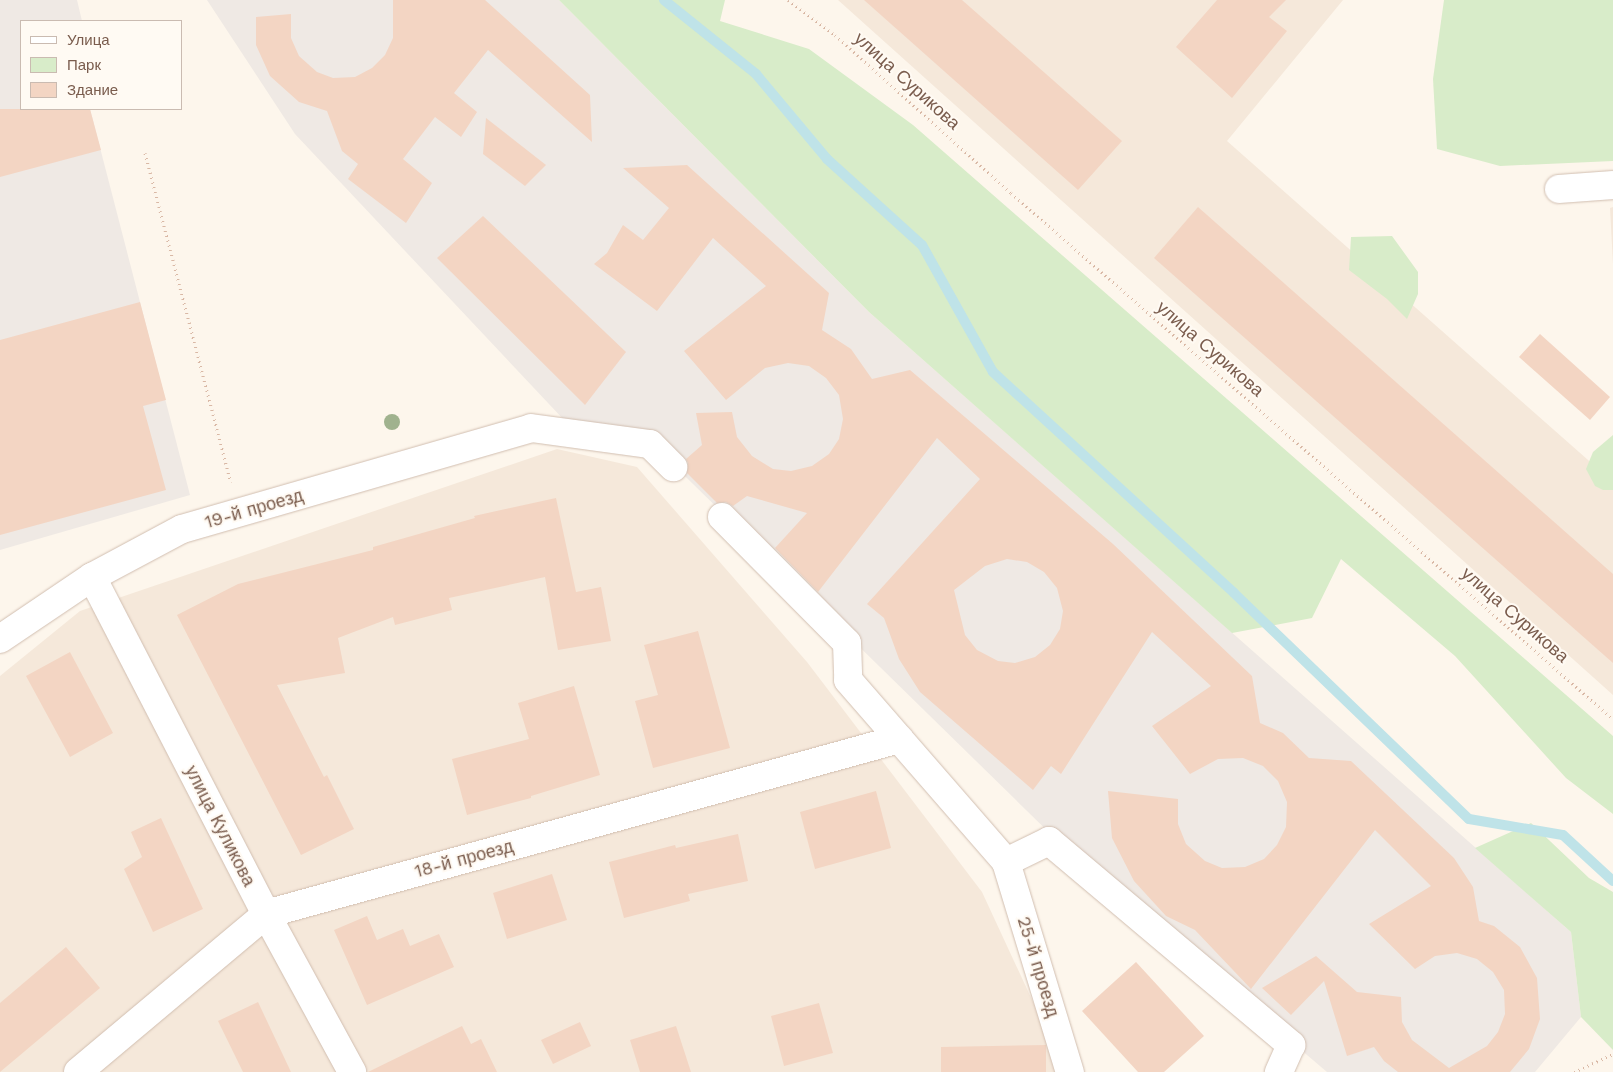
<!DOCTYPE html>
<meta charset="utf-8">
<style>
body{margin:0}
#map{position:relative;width:1613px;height:1072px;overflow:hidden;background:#fdf6ec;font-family:"Work Sans",sans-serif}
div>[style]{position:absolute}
.residential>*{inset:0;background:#f5e8da}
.industrial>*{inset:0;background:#efe9e4}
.green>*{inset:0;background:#d8ecc9}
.stream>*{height:10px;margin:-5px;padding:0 5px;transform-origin:5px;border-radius:5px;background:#bfe3e8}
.building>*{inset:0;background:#f3d5c3}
.path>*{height:3px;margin-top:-1.5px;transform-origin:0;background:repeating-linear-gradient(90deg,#d9b8a5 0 1px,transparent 0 5px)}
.roads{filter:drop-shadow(0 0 1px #d1beb0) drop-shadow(0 0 1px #d1beb0)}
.minor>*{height:28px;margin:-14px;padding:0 14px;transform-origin:14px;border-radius:14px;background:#fff}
.trees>*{width:16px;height:16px;margin:-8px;border-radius:50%;background:#a0b28e}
span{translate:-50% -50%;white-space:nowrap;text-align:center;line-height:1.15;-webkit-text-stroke:4px #fffaf3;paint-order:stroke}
.street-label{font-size:18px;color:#7a5c4d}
.legend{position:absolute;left:20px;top:20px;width:162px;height:90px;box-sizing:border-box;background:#fffaf3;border:1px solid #cabbb1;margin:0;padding:6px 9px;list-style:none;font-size:15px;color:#7a5c4d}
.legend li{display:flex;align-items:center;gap:10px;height:25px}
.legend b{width:25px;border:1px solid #cabbb1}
</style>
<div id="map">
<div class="residential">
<div style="clip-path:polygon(838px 0,1343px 0,1227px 141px,1613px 482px,1613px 695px)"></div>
<div style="clip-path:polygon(1613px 207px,1613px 264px,1610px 208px)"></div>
<div style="clip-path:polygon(557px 449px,637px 467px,807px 662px,982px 892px,1052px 1043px,1055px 1072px,0 1072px,0 676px,80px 611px)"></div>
</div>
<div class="industrial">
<div style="clip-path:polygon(0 0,77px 0,82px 21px,21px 21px,21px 109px,90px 109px,190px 495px,0 550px)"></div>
<div style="clip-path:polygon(207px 0,559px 0,869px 312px,1571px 932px,1581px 1017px,1535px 1072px,1327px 1072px,1069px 852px,645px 437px,565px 421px,295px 134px)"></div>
</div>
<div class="green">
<div style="clip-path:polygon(559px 0,725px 0,720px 21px,809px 49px,913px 125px,1613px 736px,1613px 814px,1566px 778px,1455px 656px,1341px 559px,1312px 618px,1232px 633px,869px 312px)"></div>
<div style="clip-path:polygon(1444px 0,1613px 0,1613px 161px,1500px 166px,1437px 149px,1433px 79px)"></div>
<div style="clip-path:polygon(1392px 236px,1418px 272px,1418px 294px,1407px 319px,1387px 299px,1349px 270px,1351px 237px)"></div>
<div style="clip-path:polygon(1613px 435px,1613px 490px,1603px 490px,1595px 486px,1586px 469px,1593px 452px)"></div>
<div style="clip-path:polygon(1531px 823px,1589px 878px,1613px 892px,1613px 1050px,1581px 1017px,1571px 932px,1475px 848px)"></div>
</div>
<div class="stream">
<div style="left:664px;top:0;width:118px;rotate:38.8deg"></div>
<div style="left:756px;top:74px;width:111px;rotate:50.1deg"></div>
<div style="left:827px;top:159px;width:128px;rotate:42.2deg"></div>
<div style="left:922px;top:245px;width:145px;rotate:60.8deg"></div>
<div style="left:993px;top:372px;width:327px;rotate:42.5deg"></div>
<div style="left:1234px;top:593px;width:326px;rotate:43.9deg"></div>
<div style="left:1469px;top:819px;width:95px;rotate:9.7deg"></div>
<div style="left:1563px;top:835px;width:68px;rotate:42.6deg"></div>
</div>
<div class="building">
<div style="clip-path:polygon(393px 0,485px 0,590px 95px,592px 142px,488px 50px,454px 93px,477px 112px,461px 137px,435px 117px,403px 159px,432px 183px,406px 223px,348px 179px,358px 164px,342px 151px,327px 111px,299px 102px,270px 76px,256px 45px,256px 17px,291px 14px,291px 38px,299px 56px,317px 72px,333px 78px,355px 77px,372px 68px,385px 55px,393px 38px)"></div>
<div style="clip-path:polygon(864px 0,962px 0,1122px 141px,1078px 190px)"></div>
<div style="clip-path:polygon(1217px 0,1286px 0,1269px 17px,1287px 31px,1232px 98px,1176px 47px)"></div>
<div style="clip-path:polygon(0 109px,90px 109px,101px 150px,0 177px)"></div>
<div style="clip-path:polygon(486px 118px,546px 165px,525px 186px,483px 154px)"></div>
<div style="clip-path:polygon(evenodd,687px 165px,829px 293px,822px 330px,851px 349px,872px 379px,910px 370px,1113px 544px,1252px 676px,1260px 723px,1283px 733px,1309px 758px,1351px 761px,1454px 858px,1473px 887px,1479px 921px,1494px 926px,1520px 947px,1537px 978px,1540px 1019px,1529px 1049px,1510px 1072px,1398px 1072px,1384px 1061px,1374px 1047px,1347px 1056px,1324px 981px,1291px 1015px,1262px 988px,1316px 956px,1357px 992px,1401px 997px,1402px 1022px,1412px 1040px,1449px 1068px,1487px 1046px,1498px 1032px,1505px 1014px,1504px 990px,1493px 972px,1477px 959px,1457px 953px,1435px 956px,1415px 969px,1369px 924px,1431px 886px,1375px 830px,1251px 989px,1195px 930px,1166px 916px,1134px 881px,1112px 838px,1108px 791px,1178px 799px,1178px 824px,1186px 844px,1205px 861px,1222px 868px,1245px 867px,1264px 859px,1277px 845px,1286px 827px,1287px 802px,1278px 781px,1263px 766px,1243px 758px,1218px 759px,1190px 774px,1152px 726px,1211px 686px,1152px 632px,1061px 774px,1051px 766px,1033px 790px,920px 692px,899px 659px,884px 618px,867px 604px,980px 479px,937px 438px,818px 592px,775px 548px,807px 513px,747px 496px,733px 506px,726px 502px,717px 503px,687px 473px,688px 463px,686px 459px,702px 445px,696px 413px,732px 412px,737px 437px,752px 456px,773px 469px,791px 471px,812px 466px,829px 454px,839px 439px,843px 419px,839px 395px,826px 378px,809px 366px,788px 363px,765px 368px,726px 400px,684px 351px,766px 286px,713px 238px,657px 311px,594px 264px,607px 253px,623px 225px,643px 240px,669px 208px,623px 168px,687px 165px,1007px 559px,1027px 562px,1044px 572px,1057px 588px,1063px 611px,1060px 629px,1050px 645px,1035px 657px,1015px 663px,998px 661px,977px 650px,965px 635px,954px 590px,985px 566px,1007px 559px)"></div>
<div style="clip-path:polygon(1198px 207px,1613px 574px,1613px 663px,1154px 258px)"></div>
<div style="clip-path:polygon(483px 216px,626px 352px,585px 405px,437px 258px)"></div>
<div style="clip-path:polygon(140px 302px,166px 400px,143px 406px,166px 490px,0 535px,0 340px)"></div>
<div style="clip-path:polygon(1540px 334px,1610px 397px,1590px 420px,1519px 357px)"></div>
<div style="clip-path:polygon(556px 498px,576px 592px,601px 587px,611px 641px,558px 650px,545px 577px,449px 598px,452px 610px,395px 625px,393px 617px,338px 638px,345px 673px,277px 685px,324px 777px,327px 775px,354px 829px,301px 855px,177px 615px,238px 584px,373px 550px,373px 547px,475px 518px,474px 516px)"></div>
<div style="clip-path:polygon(698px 631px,730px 748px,653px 768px,635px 701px,658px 695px,644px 645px)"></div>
<div style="clip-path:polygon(70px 652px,113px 733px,70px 757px,26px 676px)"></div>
<div style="clip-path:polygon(574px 686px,600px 775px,531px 796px,531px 798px,467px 815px,452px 759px,529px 739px,518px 703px)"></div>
<div style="clip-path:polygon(876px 791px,891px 848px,815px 869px,800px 812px)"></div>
<div style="clip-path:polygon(161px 818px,203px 909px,153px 932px,124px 869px,142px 857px,131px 832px)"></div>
<div style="clip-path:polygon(738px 834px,748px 881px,688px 894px,690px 901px,624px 918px,609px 862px,675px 845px,676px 848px)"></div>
<div style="clip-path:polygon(552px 874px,567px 920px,507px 939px,493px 893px)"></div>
<div style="clip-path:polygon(367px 916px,377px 940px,403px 929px,410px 946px,439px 934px,454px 967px,367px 1005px,334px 930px)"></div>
<div style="clip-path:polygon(66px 947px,100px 988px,0 1072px,0 1003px)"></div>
<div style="clip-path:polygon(1136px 962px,1204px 1036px,1164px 1072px,1138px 1072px,1082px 1011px)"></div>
<div style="clip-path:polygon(258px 1002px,291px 1072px,243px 1072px,218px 1021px)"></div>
<div style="clip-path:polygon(819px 1003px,833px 1053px,784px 1066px,771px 1016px)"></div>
<div style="clip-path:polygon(580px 1022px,591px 1046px,553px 1064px,541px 1040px)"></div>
<div style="clip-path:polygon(462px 1026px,471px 1044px,481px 1039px,497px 1072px,368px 1072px)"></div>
<div style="clip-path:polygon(676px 1026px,691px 1072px,640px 1072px,630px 1040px)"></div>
<div style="clip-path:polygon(1046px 1045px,1046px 1072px,941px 1072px,941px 1047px)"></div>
</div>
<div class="path">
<div style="left:788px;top:0;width:59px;rotate:36.7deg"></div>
<div style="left:835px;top:35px;width:237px;rotate:41.9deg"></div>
<div style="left:1011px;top:193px;width:799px;rotate:41.15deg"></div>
<div style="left:145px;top:153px;width:340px;rotate:75.4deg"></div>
<div style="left:1574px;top:1072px;width:43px;rotate:-24.8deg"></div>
</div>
<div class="roads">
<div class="minor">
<div style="left:1559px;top:189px;width:54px;rotate:-4.2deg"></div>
<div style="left:722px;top:517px;width:177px;rotate:45.2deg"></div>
<div style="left:847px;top:643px;width:37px;rotate:88deg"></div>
<div style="left:848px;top:680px;width:241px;rotate:49deg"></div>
<div style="left:1006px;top:862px;width:48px;rotate:-26deg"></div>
<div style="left:1049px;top:841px;width:317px;rotate:40.1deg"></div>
<div style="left:1291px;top:1045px;width:30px;rotate:114deg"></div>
<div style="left:92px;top:577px;width:379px;rotate:62.7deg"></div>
<div style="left:266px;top:914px;width:180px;rotate:61.4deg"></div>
<div style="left:0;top:639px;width:111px;rotate:-34deg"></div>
<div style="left:92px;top:577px;width:102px;rotate:-28.1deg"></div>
<div style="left:182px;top:529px;width:363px;rotate:-16.1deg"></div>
<div style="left:531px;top:428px;width:120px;rotate:7.7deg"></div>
<div style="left:650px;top:444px;width:33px;rotate:45deg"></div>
<div style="left:1006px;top:862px;width:220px;rotate:73.1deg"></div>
<div style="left:78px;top:1072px;width:246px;rotate:-40deg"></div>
<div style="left:266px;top:914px;width:657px;rotate:-15.45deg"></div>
</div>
</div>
<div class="trees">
<div style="left:392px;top:422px"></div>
</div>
<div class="street-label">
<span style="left:907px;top:81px;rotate:42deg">улица Сурикова</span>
<span style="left:1210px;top:349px;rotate:41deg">улица Сурикова</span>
<span style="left:254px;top:509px;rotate:-16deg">19-й проезд</span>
<span style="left:1515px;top:615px;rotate:41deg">улица Сурикова</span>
<span style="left:220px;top:826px;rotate:63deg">улица Куликова</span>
<span style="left:464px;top:859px;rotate:-15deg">18-й проезд</span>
<span style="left:1038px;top:967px;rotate:73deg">25-й проезд</span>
</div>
<ul class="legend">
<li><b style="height:6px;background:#fff"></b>Улица</li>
<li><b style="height:14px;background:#d8ecc9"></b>Парк</li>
<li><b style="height:14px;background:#f3d5c3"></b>Здание</li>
</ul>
</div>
